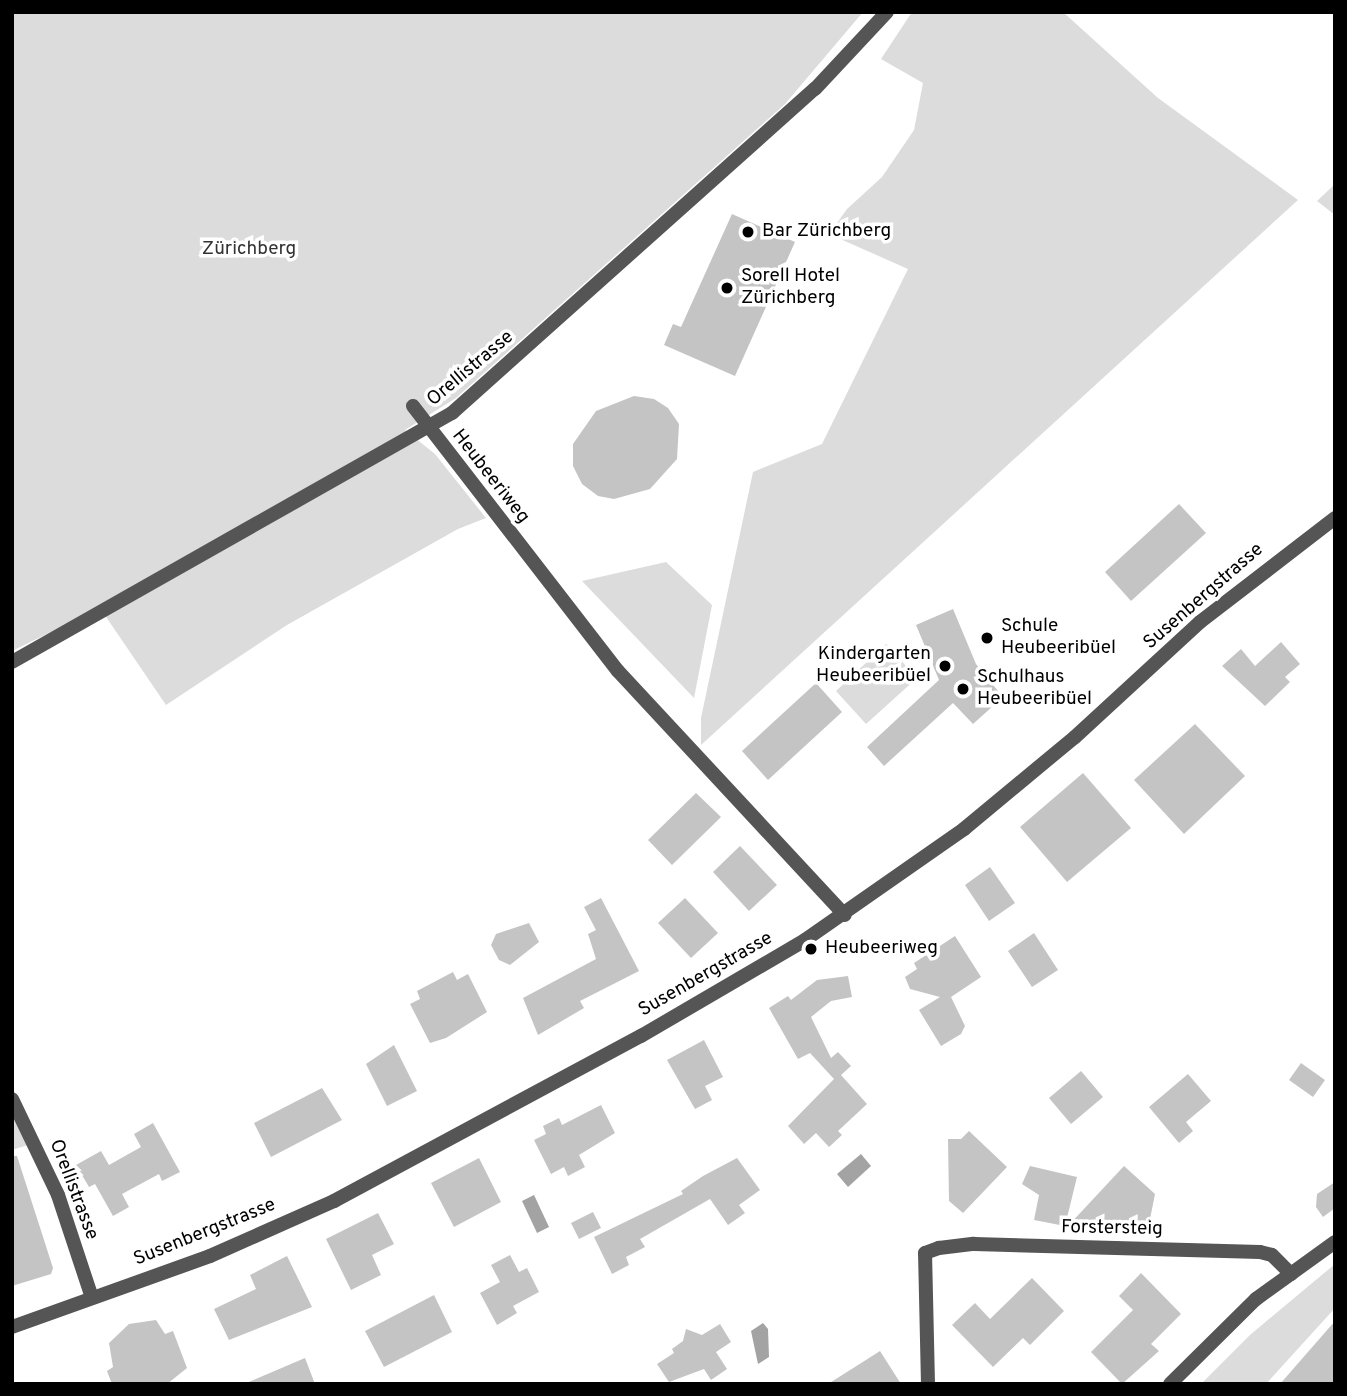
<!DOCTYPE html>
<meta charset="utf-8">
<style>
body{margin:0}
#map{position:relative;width:1347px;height:1396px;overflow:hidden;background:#fff;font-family:Overpass,sans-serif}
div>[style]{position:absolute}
.green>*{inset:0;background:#dcdcdc}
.water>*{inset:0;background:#a3a3a3}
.building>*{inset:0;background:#c4c4c4}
.street>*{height:14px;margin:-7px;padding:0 7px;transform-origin:7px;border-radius:7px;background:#555}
.dots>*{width:19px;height:19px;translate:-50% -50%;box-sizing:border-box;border:4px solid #fff;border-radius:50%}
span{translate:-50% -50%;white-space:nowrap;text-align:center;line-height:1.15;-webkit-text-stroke:7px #fff;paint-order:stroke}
.poi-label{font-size:19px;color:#000}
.left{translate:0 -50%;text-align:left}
.right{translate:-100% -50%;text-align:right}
.park-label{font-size:19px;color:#333}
.street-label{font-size:19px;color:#000}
.frame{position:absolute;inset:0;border:14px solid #000;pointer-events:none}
</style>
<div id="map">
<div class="green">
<div style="clip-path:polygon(12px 12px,863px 12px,785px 104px,456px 398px,405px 430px,435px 454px,486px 518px,458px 529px,287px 625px,166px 705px,100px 608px,12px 651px)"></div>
<div style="clip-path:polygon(912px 12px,1063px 12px,1158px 98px,1298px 200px,701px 745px,701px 718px,753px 472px,822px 444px,908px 269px,829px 234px,847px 209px,882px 177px,914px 130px,923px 83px,881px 59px)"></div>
<div style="clip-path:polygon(1335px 184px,1335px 215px,1317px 201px)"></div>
<div style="clip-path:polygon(666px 562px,712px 605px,694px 698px,582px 581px)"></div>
<div style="clip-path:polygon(886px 644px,917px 678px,866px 724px,836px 691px)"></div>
<div style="clip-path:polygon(12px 1114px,28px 1145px,12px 1150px)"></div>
<div style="clip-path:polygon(1335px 1264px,1335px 1308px,1266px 1384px,1201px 1384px,1250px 1335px)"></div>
</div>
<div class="water">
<div style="clip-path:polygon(861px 1154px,871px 1166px,848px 1187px,837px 1174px)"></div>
<div style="clip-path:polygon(534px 1195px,549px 1227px,537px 1233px,522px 1201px)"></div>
<div style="clip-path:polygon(763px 1323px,768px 1329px,769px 1357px,758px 1364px,751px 1331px)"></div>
</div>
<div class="building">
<div style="clip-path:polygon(732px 214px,795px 242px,735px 376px,664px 345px,673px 324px,681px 327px)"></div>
<div style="clip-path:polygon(634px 396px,654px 399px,668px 408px,679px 424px,677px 459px,650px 489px,614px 499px,598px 496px,582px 484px,573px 466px,573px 444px,596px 411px)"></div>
<div style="clip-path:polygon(1179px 504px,1206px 533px,1131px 601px,1105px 572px)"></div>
<div style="clip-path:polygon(953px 609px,976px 664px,1003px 697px,973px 724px,953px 703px,884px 766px,867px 747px,939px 680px,916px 625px)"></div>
<div style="clip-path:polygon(1281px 642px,1300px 664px,1285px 677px,1290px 682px,1265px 706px,1222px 666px,1241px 649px,1255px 666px)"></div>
<div style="clip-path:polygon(816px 683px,842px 712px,768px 780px,742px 751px)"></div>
<div style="clip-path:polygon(1195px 724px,1245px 776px,1184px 834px,1134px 780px)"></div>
<div style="clip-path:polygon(1083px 773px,1131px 828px,1067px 882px,1020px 827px)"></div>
<div style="clip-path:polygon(696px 793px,721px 817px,672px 865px,648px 840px)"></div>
<div style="clip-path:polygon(740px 846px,777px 885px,749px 911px,713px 872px)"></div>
<div style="clip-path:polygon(990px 867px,1015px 903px,989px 921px,965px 885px)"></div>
<div style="clip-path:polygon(601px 898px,639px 971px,580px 1001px,584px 1008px,538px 1035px,523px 998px,596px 959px,588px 934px,596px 930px,584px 907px)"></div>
<div style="clip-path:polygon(685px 898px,718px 933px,691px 958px,658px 923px)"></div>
<div style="clip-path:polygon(529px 923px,539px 942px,510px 965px,499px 960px,491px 945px,496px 934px)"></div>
<div style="clip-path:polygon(1034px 933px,1058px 970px,1032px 987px,1008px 951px)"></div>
<div style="clip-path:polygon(955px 936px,981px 977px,951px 997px,965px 1026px,961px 1034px,941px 1046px,919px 1010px,940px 997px,910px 989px,905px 977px,917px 969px,914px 963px)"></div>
<div style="clip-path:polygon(453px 972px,457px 980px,468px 974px,487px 1012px,446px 1038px,430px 1043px,410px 1004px,420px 999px,417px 991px)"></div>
<div style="clip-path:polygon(848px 976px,852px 997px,831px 1001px,811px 1017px,831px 1058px,838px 1052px,851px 1066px,841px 1075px,867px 1104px,838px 1131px,842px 1135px,829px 1147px,816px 1133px,804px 1144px,788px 1126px,834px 1079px,810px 1053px,798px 1059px,769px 1008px,788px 996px,791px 1000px,817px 980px)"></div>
<div style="clip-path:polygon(704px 1040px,723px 1077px,705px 1086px,712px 1100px,695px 1109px,667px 1060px)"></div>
<div style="clip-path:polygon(394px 1045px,417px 1091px,387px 1106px,366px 1064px)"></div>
<div style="clip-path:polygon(1301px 1063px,1325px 1080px,1313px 1097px,1289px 1080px)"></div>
<div style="clip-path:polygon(1081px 1071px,1103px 1097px,1071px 1124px,1049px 1098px)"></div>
<div style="clip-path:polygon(1188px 1074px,1211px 1101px,1186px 1122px,1193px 1131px,1179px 1143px,1149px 1107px)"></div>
<div style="clip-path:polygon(322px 1088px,342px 1120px,271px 1157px,254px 1123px)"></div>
<div style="clip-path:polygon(601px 1105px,615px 1133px,579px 1155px,585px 1167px,568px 1176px,564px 1167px,551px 1174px,534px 1140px,546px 1134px,543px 1126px,559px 1118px,562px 1125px)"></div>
<div style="clip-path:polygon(153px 1123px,180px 1172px,162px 1181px,159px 1174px,122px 1194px,129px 1207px,113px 1216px,95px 1184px,89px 1187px,76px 1165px,101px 1151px,109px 1165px,141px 1147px,134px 1134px)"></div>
<div style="clip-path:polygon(969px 1131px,1007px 1167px,963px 1213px,949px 1201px,948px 1139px,961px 1139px)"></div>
<div style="clip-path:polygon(12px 1156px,17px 1156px,53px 1268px,51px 1274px,12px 1286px)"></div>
<div style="clip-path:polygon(479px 1158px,501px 1202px,454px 1227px,431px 1183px)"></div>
<div style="clip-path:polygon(737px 1158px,760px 1190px,739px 1205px,745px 1213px,728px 1225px,710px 1199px,640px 1239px,645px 1247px,626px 1257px,629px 1265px,612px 1274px,594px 1237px,683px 1194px,681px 1191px,703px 1176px)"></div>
<div style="clip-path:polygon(1030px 1166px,1077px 1177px,1065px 1226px,1034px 1220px,1039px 1195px,1022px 1184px)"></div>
<div style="clip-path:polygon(1124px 1166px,1155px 1194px,1149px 1224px,1068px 1226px)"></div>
<div style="clip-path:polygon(1335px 1182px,1335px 1208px,1323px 1217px,1316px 1207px,1317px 1194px)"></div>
<div style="clip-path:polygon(593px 1212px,601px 1228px,579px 1239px,571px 1223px)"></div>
<div style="clip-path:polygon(378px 1213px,394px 1244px,372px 1255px,381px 1275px,351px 1290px,326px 1239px)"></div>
<div style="clip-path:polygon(510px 1255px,519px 1272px,527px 1268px,539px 1292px,513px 1306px,517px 1313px,497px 1325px,480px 1293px,500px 1282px,491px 1265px)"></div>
<div style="clip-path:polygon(287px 1256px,312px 1307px,229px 1340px,214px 1309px,256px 1289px,250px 1275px)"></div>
<div style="clip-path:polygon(1141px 1273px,1181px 1314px,1151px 1344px,1159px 1351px,1122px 1384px,1091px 1352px,1133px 1310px,1119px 1296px)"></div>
<div style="clip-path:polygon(1032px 1278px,1064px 1311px,1030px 1345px,1023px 1338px,993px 1367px,952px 1325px,975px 1303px,990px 1319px)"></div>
<div style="clip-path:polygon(434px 1295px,452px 1332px,384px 1367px,365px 1331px)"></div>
<div style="clip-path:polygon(156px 1320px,165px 1334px,173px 1331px,187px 1368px,167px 1384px,112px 1384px,107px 1371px,113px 1367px,109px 1343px,129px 1324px)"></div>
<div style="clip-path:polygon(1335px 1321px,1335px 1384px,1280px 1384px)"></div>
<div style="clip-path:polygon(720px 1324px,731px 1342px,716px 1352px,727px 1369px,711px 1380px,704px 1369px,669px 1382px,657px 1364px,674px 1353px,672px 1349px,683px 1341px,686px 1329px,702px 1335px)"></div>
<div style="clip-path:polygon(880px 1351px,901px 1384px,828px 1384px,858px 1365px)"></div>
<div style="clip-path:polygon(305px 1358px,315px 1384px,244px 1384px)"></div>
</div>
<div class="street">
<div style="left:413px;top:406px;width:335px;rotate:52.3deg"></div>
<div style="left:618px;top:671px;width:333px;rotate:47.1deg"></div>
<div style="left:12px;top:662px;width:506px;rotate:-29.51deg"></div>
<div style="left:452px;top:413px;width:487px;rotate:-41.8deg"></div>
<div style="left:815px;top:89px;width:105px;rotate:-46.9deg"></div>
<div style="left:12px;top:1099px;width:106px;rotate:64.4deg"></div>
<div style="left:58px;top:1195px;width:108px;rotate:71.7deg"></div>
<div style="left:12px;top:1327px;width:210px;rotate:-19.7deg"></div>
<div style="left:210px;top:1256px;width:136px;rotate:-23.9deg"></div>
<div style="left:334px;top:1201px;width:349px;rotate:-28.3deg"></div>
<div style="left:641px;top:1036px;width:190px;rotate:-30.3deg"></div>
<div style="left:805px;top:940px;width:194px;rotate:-34.9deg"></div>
<div style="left:964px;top:829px;width:144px;rotate:-39.7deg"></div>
<div style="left:1075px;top:737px;width:170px;rotate:-42.6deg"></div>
<div style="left:1200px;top:622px;width:170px;rotate:-37.6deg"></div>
<div style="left:928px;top:1384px;width:131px;rotate:-91.3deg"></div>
<div style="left:925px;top:1253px;width:15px;rotate:-20deg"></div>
<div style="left:939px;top:1248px;width:35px;rotate:-7deg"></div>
<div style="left:974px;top:1244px;width:286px;rotate:1.6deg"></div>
<div style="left:1260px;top:1252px;width:12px;rotate:14deg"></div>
<div style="left:1272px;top:1255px;width:27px;rotate:45deg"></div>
<div style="left:1170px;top:1384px;width:121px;rotate:-44.7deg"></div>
<div style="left:1256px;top:1299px;width:97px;rotate:-35.8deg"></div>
</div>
<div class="dots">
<div style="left:748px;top:232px;background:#000"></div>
<div style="left:727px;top:288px;background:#000"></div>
<div style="left:987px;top:638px;background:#000"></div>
<div style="left:945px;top:666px;background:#000"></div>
<div style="left:963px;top:689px;background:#000"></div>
<div style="left:811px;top:949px;background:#000"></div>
</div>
<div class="poi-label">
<span class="left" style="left:762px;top:232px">Bar Zürichberg</span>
<span class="left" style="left:741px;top:288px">Sorell Hotel<br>Zürichberg</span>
<span class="left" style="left:1001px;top:638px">Schule<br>Heubeeribüel</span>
<span class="right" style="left:931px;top:666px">Kindergarten<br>Heubeeribüel</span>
<span class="left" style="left:977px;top:689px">Schulhaus<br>Heubeeribüel</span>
<span class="left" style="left:825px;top:949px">Heubeeriweg</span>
</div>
<div class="park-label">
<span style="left:249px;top:250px">Zürichberg</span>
</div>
<div class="street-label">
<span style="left:471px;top:369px;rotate:-40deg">Orellistrasse</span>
<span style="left:490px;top:477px;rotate:52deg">Heubeeriweg</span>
<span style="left:1204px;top:597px;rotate:-41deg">Susenbergstrasse</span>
<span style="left:706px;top:975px;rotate:-30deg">Susenbergstrasse</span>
<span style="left:73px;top:1190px;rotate:69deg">Orellistrasse</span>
<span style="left:1112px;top:1229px;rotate:1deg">Forstersteig</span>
<span style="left:205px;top:1233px;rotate:-22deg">Susenbergstrasse</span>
</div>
<div class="frame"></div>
</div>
